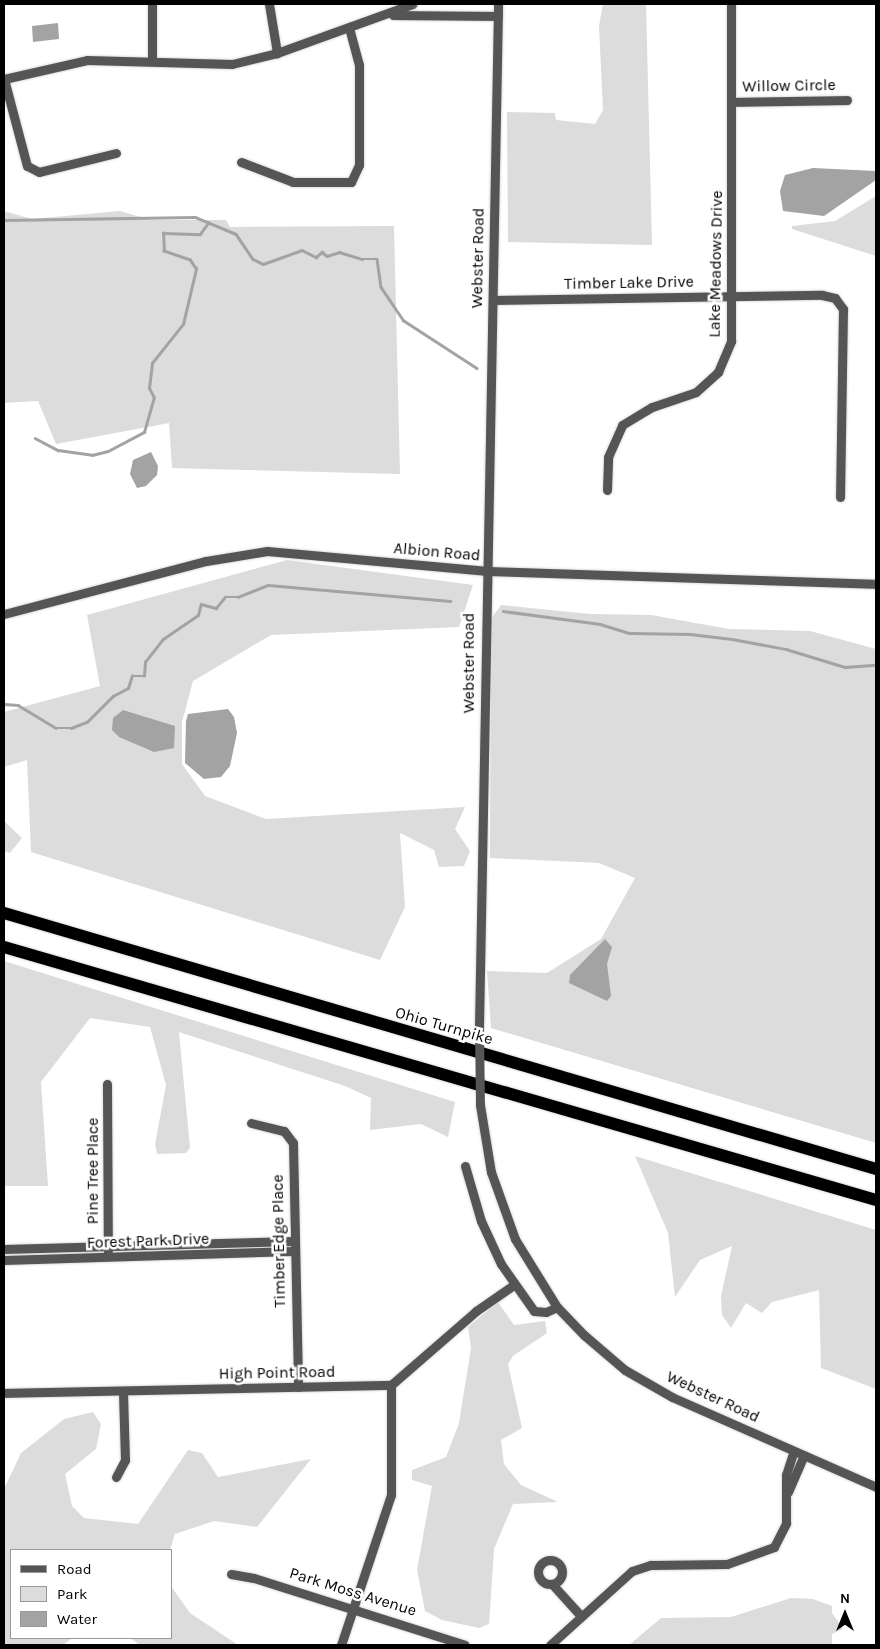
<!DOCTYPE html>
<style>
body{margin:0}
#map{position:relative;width:880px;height:1649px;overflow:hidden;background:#fff;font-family:Karla,sans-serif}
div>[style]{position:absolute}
.green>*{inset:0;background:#dcdcdc}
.water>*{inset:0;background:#a3a3a3}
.stream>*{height:2.5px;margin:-1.25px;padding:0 1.25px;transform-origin:1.25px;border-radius:1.25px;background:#a3a3a3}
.roads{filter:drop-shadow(0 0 1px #dbdbdb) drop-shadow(0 0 1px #dbdbdb)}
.minor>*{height:9px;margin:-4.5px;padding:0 4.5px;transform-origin:4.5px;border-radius:4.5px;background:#555}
.minor>.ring{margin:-4.5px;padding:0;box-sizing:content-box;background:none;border:9px solid #555;border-radius:50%}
.highway>*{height:12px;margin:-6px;padding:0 6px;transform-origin:6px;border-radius:6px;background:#000}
.minor-bridge>*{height:9px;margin:-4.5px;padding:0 4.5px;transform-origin:4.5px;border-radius:4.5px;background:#555}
span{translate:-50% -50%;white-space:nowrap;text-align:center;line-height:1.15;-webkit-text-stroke:5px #fff;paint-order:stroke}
.street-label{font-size:16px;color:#000}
.frame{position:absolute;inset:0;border:5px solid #000;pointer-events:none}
.legend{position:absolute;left:10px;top:1549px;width:162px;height:90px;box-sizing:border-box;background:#fff;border:1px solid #999;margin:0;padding:6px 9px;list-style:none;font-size:15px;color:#000}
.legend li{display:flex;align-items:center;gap:10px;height:25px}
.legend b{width:25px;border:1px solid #999}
.north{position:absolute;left:820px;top:1589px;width:50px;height:50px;-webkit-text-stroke:4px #fff;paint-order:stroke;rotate:0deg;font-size:14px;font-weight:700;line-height:20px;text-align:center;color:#000}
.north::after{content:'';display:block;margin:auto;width:18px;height:22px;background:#000;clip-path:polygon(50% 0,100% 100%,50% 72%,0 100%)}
</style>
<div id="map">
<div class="green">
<div style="clip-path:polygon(603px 4px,646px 4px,652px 245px,508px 242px,507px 112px,555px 113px,556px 120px,595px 124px,603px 110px,599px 26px)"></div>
<div style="clip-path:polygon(876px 196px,876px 256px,792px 229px,792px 226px,835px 221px)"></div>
<div style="clip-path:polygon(4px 211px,32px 219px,120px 211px,151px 220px,226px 220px,230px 227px,394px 226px,400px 474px,172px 468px,169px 423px,56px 444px,38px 401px,4px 403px)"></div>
<div style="clip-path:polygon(287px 560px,473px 585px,459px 627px,271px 635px,193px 681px,182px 722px,182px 764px,205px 796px,266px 819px,465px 807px,455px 829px,470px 851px,464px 866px,439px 867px,434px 850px,400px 833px,405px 907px,380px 960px,31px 852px,27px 760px,4px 767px,4px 712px,100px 686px,87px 615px)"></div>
<div style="clip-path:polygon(501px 605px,590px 614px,651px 615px,729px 629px,810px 631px,876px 649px,876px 1143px,491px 1028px,487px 971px,547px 973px,601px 939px,635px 878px,599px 863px,490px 858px,491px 619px)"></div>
<div style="clip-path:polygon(4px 821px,22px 838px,10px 853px,4px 851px)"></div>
<div style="clip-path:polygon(4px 961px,455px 1102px,448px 1137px,421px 1124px,370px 1130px,371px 1098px,345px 1086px,179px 1032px,190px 1148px,186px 1153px,157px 1154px,155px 1144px,166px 1085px,150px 1027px,90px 1018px,41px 1082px,48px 1186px,4px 1186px)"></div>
<div style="clip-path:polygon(635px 1156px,876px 1230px,876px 1389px,821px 1368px,819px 1290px,772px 1302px,762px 1313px,746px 1303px,731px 1328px,722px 1315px,721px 1296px,732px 1246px,700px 1260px,675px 1297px,668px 1233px)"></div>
<div style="clip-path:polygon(498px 1302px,514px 1325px,545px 1321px,547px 1333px,513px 1356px,508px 1364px,522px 1428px,501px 1440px,504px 1464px,521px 1485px,558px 1502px,513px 1504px,494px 1549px,489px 1624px,479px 1628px,442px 1620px,425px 1611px,417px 1570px,432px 1486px,412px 1480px,412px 1470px,446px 1457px,459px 1423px,471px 1348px,468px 1327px)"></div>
<div style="clip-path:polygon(93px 1412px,101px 1424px,96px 1449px,65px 1474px,72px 1506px,84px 1518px,138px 1524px,188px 1450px,202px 1453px,218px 1477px,311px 1459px,257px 1527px,214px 1521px,175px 1534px,170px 1550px,11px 1550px,11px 1638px,72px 1638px,63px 1645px,4px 1645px,4px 1489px,21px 1453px,64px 1419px)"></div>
<div style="clip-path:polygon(171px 1586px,190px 1613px,238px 1645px,140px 1645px,130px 1638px,171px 1638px)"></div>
<div style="clip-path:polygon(791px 1598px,813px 1599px,832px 1606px,832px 1613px,843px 1629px,832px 1634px,832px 1645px,629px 1645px,661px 1618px,731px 1617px)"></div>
</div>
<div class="water">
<div style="clip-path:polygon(58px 23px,59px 39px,33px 42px,32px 26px)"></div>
<div style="clip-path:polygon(813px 168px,876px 171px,876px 180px,824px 216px,783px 211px,780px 191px,785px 175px)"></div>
<div style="clip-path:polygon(151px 452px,158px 466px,157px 475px,146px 486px,137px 488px,130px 474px,133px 460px)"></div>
<div style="clip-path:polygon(228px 709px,234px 717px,237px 733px,230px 766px,221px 777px,204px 779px,185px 763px,186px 721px,188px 714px)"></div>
<div style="clip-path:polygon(123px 710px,175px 726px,174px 748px,154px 752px,119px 737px,112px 730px,113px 718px)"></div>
<div style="clip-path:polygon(605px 939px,612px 947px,607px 964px,611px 996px,607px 1001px,569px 983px,570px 975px)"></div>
</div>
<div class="stream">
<div style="left:4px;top:220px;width:191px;rotate:-0.9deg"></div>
<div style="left:195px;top:217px;width:44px;rotate:22.5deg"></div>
<div style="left:236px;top:234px;width:30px;rotate:56deg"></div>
<div style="left:253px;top:259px;width:11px;rotate:27deg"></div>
<div style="left:263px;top:264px;width:41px;rotate:-19.7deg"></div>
<div style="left:302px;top:250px;width:16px;rotate:27deg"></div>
<div style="left:316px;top:257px;width:8px;rotate:-40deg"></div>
<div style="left:322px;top:252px;width:6px;rotate:39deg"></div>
<div style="left:327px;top:256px;width:13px;rotate:-18deg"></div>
<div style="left:339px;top:252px;width:24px;rotate:17deg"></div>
<div style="left:362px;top:259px;width:15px"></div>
<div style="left:377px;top:259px;width:28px;rotate:82deg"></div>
<div style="left:381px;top:287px;width:40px;rotate:56deg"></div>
<div style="left:403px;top:320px;width:88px;rotate:33deg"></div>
<div style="left:35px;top:438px;width:26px;rotate:28deg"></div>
<div style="left:58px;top:450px;width:34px;rotate:8deg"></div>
<div style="left:92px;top:455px;width:16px;rotate:-14deg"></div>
<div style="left:108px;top:451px;width:41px;rotate:-27.8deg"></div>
<div style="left:144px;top:432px;width:35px;rotate:-74deg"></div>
<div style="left:154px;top:398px;width:11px;rotate:-117deg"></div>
<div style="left:149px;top:388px;width:25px;rotate:-83deg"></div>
<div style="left:152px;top:363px;width:50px;rotate:-51.5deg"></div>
<div style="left:183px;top:324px;width:57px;rotate:-76.7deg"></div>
<div style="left:196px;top:269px;width:11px;rotate:-124deg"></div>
<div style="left:190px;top:260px;width:28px;rotate:-161deg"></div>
<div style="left:164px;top:251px;width:18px;rotate:-93deg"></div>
<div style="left:163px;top:233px;width:37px;rotate:2deg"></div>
<div style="left:200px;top:234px;width:14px;rotate:-54deg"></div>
<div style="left:503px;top:611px;width:98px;rotate:7.6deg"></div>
<div style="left:600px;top:624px;width:31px;rotate:17deg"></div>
<div style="left:630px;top:633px;width:60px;rotate:1deg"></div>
<div style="left:690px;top:634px;width:42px;rotate:6.8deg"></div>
<div style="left:732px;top:639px;width:55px;rotate:10.5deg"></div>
<div style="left:786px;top:649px;width:62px;rotate:17deg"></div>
<div style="left:845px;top:667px;width:31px;rotate:-4deg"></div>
<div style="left:4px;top:704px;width:14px;rotate:4deg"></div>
<div style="left:18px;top:705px;width:44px;rotate:31.2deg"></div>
<div style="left:56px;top:728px;width:15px"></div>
<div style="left:71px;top:728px;width:17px;rotate:-21deg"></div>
<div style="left:87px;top:722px;width:37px;rotate:-45deg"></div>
<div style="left:113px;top:696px;width:17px;rotate:-28deg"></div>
<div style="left:128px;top:688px;width:13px;rotate:-72deg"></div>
<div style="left:132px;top:676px;width:12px"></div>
<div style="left:144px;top:676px;width:14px;rotate:-86deg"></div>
<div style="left:145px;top:662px;width:29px;rotate:-52deg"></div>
<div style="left:163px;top:639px;width:42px;rotate:-34.4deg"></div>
<div style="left:198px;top:615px;width:11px;rotate:-75deg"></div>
<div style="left:201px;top:604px;width:16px;rotate:15deg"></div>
<div style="left:216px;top:608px;width:14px;rotate:-51deg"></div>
<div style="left:225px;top:597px;width:13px"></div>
<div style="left:238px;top:597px;width:32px;rotate:-22deg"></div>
<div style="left:268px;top:585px;width:183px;rotate:5deg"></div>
</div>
<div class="roads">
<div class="minor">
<div style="left:152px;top:4px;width:57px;rotate:90deg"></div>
<div style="left:269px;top:4px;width:50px;rotate:80.7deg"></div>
<div style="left:393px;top:15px;width:105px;rotate:0.5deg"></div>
<div style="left:731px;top:102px;width:116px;rotate:-1deg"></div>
<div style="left:116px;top:153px;width:79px;rotate:166.1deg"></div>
<div style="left:39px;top:172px;width:13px;rotate:-153deg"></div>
<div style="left:27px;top:166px;width:90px;rotate:-104.8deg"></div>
<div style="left:4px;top:79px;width:85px;rotate:-12.9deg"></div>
<div style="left:87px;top:60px;width:145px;rotate:1.6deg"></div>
<div style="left:232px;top:64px;width:46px;rotate:-13.7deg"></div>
<div style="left:277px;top:53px;width:144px;rotate:-19.9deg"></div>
<div style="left:241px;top:162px;width:56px;rotate:21deg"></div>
<div style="left:293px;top:182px;width:58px"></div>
<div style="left:351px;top:182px;width:19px;rotate:-65deg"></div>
<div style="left:359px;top:165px;width:100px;rotate:-90deg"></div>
<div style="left:359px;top:65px;width:39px;rotate:-105deg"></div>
<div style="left:493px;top:300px;width:329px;rotate:-0.9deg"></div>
<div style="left:822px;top:295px;width:13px;rotate:13deg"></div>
<div style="left:835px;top:298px;width:14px;rotate:54deg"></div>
<div style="left:843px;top:309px;width:188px;rotate:90.9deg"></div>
<div style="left:607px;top:490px;width:33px;rotate:-88deg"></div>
<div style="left:608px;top:457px;width:35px;rotate:-66deg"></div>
<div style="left:622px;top:425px;width:35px;rotate:-31deg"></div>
<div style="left:652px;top:407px;width:46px;rotate:-18.8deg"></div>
<div style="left:696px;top:392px;width:30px;rotate:-42deg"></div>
<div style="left:718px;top:372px;width:34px;rotate:-67deg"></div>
<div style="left:731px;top:341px;width:337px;rotate:-90deg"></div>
<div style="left:4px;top:614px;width:209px;rotate:-14.7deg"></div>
<div style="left:206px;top:561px;width:62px;rotate:-9.3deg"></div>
<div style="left:267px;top:551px;width:219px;rotate:5.2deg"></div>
<div style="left:485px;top:571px;width:391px;rotate:1.9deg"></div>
<div style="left:479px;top:1026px;width:1022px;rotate:-88.93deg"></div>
<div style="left:107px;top:1084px;width:167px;rotate:89.7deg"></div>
<div style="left:480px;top:1105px;width:68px;rotate:80.7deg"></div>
<div style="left:491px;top:1172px;width:71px;rotate:70.3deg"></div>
<div style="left:515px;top:1239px;width:80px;rotate:58.3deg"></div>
<div style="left:557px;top:1307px;width:39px;rotate:46deg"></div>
<div style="left:584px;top:1335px;width:54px;rotate:40.5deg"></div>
<div style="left:625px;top:1370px;width:54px;rotate:29.9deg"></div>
<div style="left:672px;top:1397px;width:223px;rotate:23.8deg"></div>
<div style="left:251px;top:1123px;width:34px;rotate:14deg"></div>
<div style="left:284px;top:1131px;width:15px;rotate:53deg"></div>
<div style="left:293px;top:1143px;width:244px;rotate:88.8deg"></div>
<div style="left:465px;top:1166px;width:57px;rotate:73.8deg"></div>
<div style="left:481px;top:1221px;width:47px;rotate:65.1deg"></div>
<div style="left:501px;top:1264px;width:57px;rotate:54.9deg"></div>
<div style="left:534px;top:1311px;width:12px;rotate:5deg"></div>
<div style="left:546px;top:1312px;width:12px;rotate:-24deg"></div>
<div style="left:4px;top:1249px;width:289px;rotate:-1.6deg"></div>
<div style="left:4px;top:1260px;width:289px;rotate:-1.8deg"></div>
<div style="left:4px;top:1393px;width:387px;rotate:-1.2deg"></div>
<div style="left:391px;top:1385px;width:113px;rotate:-41deg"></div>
<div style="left:476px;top:1311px;width:47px;rotate:-34.7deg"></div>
<div style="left:116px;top:1477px;width:19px;rotate:-62deg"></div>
<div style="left:125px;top:1460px;width:68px;rotate:-91.7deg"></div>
<div style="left:788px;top:1492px;width:40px;rotate:-66.6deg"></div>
<div class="ring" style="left:538px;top:1560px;width:15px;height:15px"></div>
<div style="left:231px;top:1574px;width:23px;rotate:10deg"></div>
<div style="left:254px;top:1578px;width:221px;rotate:17.6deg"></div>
<div style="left:552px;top:1584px;width:43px;rotate:47.8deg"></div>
<div style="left:341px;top:1645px;width:158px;rotate:-71.6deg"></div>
<div style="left:391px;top:1495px;width:110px;rotate:-90deg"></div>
<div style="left:550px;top:1645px;width:110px;rotate:-42.1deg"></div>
<div style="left:632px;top:1571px;width:20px;rotate:-18deg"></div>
<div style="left:651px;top:1565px;width:76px;rotate:-0.8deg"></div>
<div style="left:727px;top:1564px;width:50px;rotate:-19.9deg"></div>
<div style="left:774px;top:1547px;width:27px;rotate:-63deg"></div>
<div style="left:786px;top:1523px;width:48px;rotate:-90deg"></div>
<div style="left:786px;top:1475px;width:25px;rotate:-72deg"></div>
</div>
<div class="highway">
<div style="left:4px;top:913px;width:909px;rotate:16.36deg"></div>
<div style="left:4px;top:947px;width:908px;rotate:16.18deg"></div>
</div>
</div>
<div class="minor-bridge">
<div style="left:479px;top:1026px;width:79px;rotate:89.3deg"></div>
</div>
<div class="street-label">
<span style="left:789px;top:86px;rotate:-1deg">Willow Circle</span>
<span style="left:478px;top:258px;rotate:-89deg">Webster Road</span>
<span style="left:716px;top:264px;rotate:-89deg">Lake Meadows Drive</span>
<span style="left:629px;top:283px;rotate:-1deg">Timber Lake Drive</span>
<span style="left:437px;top:552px;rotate:5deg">Albion Road</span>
<span style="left:469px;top:663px;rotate:-90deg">Webster Road</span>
<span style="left:444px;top:1026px;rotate:16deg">Ohio Turnpike</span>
<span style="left:93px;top:1171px;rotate:-90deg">Pine Tree Place</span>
<span style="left:148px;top:1241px;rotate:-2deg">Forest Park Drive</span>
<span style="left:279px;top:1241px;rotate:-91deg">Timber Edge Place</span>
<span style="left:277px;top:1373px;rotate:-1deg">High Point Road</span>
<span style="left:713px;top:1397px;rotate:25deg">Webster Road</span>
<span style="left:353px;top:1592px;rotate:17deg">Park Moss Avenue</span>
</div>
<div class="frame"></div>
<ul class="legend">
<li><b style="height:6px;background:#555"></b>Road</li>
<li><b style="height:14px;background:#dcdcdc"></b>Park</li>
<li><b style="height:14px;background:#a3a3a3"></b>Water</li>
</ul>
<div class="north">N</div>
</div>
